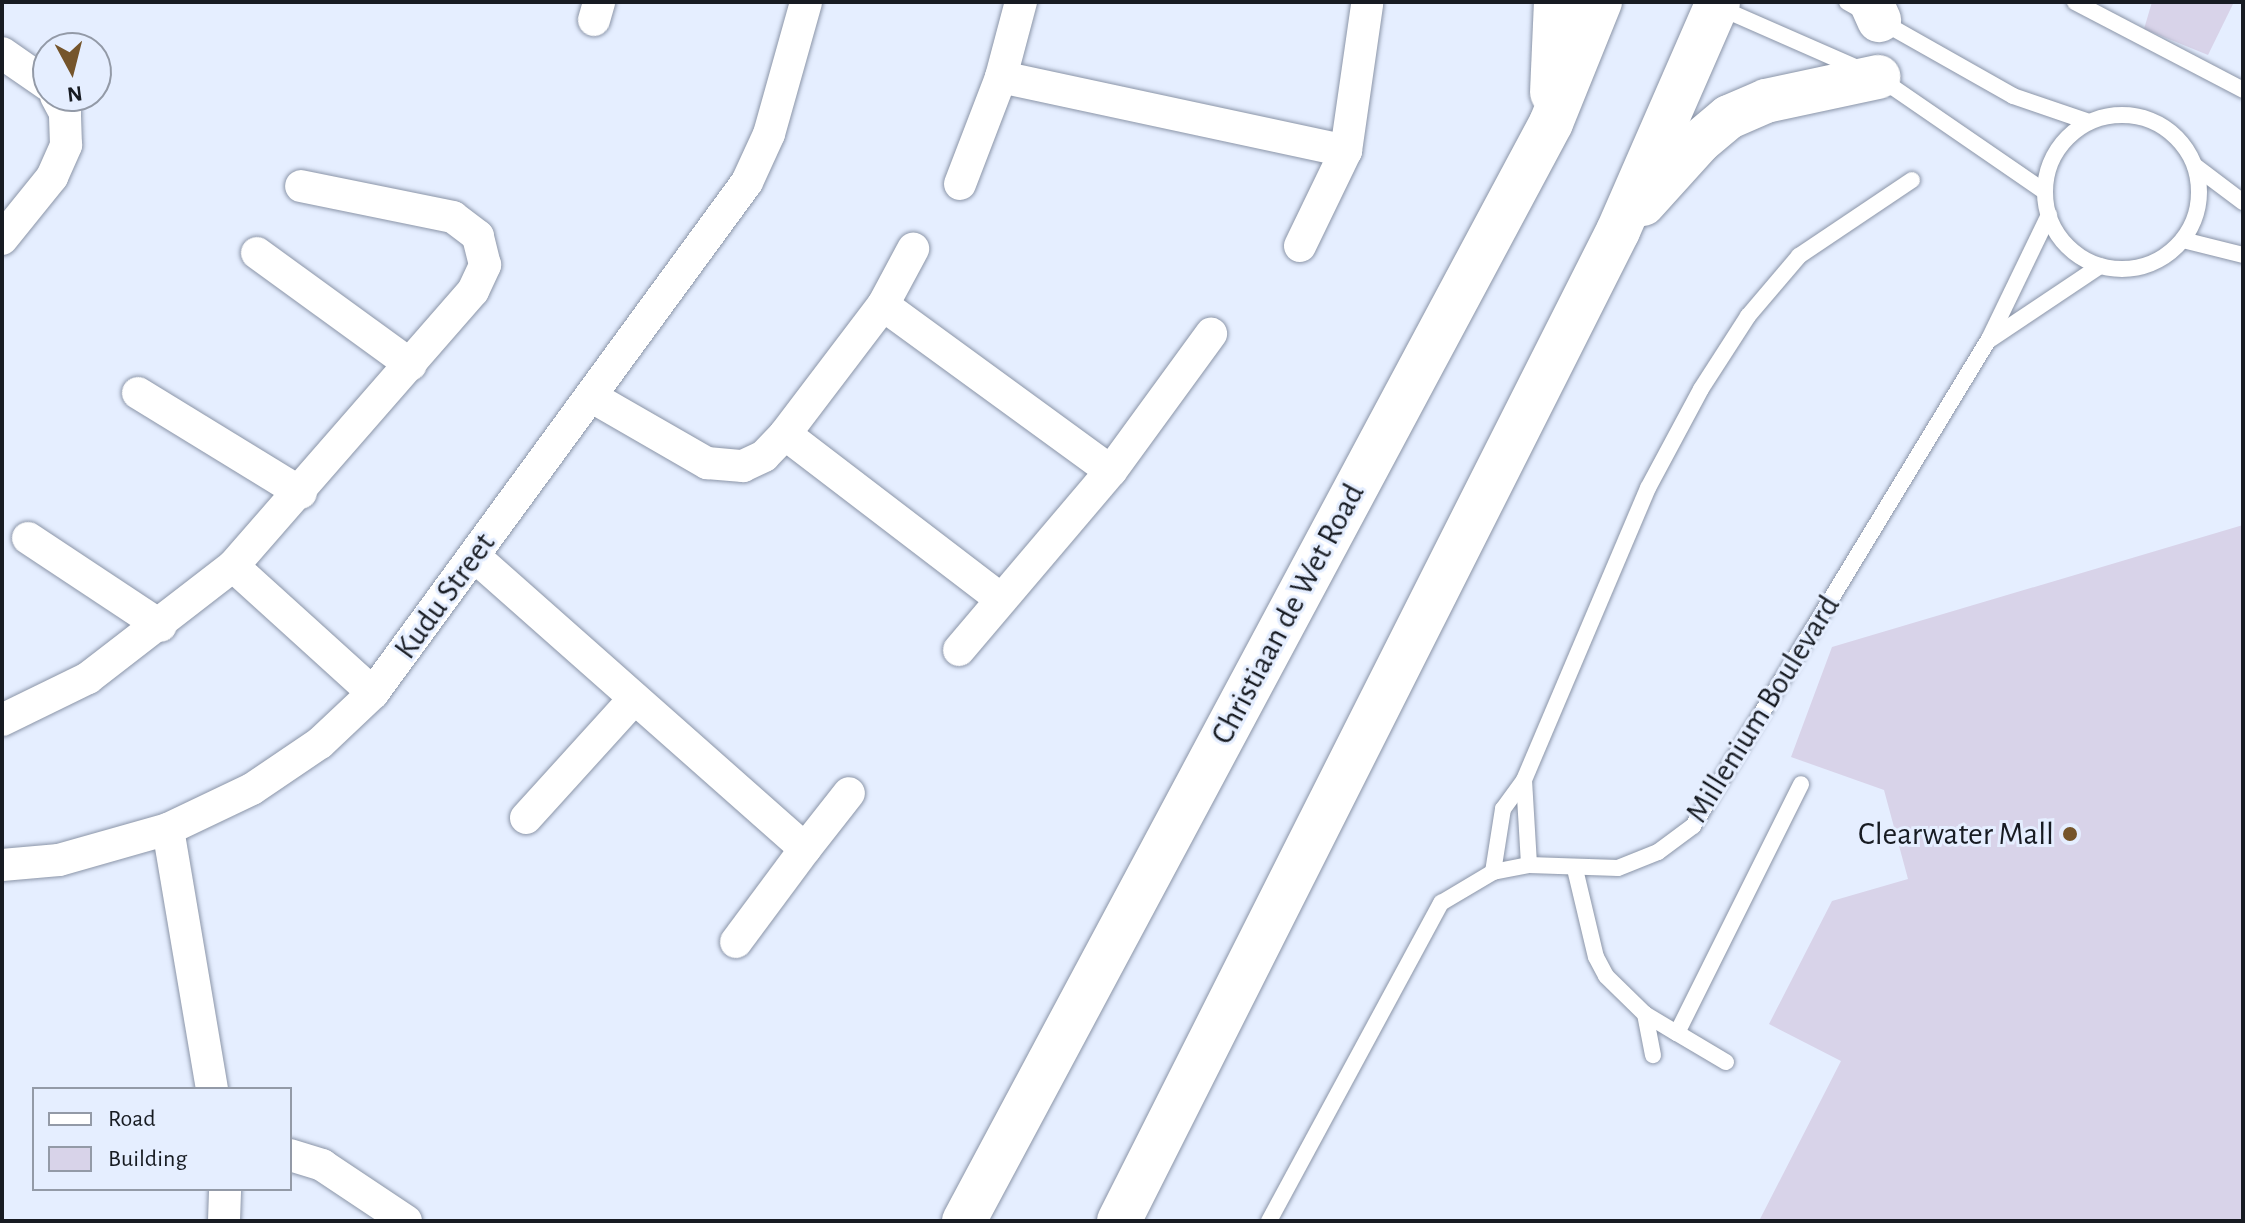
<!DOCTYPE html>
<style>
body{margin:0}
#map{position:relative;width:2245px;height:1223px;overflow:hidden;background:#e5eeff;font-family:"Alegreya Sans",sans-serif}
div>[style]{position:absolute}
.building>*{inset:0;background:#d8d3e9}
.roads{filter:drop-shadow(0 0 2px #8b95a8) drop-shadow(0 0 2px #8b95a8)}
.lane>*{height:16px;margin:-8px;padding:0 8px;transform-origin:8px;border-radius:8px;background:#fff}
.lane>.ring{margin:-8px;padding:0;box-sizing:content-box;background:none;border:16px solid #fff;border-radius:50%}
.street>*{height:32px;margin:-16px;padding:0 16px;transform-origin:16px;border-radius:16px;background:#fff}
.secondary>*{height:44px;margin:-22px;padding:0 22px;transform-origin:22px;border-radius:22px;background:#fff}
.dots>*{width:22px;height:22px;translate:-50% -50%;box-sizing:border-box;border:4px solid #e5eeff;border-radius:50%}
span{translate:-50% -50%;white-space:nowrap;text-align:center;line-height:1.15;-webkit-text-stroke:6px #e5eeff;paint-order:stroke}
.street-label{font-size:32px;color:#171b22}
.poi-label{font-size:32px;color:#171b22}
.right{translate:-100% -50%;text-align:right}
.frame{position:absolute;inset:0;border:4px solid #171b22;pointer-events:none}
.legend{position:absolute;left:32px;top:1087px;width:260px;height:104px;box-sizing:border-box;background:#e5eeff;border:2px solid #939aa7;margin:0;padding:10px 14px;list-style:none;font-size:24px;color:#171b22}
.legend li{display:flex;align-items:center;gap:16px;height:40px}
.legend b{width:40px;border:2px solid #939aa7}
.north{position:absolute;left:32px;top:32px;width:80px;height:80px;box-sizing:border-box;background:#e5eeff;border:2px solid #939aa7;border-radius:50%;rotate:173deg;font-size:22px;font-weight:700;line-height:32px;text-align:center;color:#171b22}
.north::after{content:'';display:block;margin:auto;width:28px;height:36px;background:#75552b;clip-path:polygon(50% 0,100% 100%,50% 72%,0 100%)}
</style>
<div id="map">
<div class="building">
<div style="clip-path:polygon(2152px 2px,2234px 2px,2208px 55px,2144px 29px)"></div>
<div style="clip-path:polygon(2243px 525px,2243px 1221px,1759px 1221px,1841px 1061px,1769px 1024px,1832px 901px,1908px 879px,1884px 790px,1791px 757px,1832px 647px)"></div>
</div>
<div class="roads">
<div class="lane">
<div style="left:1847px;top:2px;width:191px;rotate:29.5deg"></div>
<div style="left:2013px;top:96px;width:80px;rotate:18.9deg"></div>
<div style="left:2075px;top:2px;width:190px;rotate:27.6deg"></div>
<div style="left:1716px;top:6px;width:177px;rotate:23.7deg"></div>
<div style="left:1878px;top:77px;width:201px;rotate:34.5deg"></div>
<div class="ring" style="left:2045px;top:115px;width:138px;height:138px"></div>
<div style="left:2195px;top:166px;width:60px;rotate:36.9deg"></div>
<div style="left:2183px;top:240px;width:62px;rotate:14deg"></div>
<div style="left:1991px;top:339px;width:131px;rotate:-33.8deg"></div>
<div style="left:1524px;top:780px;width:85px;rotate:86.6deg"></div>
<div style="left:1575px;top:869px;width:90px;rotate:76.6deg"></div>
<div style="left:1596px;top:957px;width:21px;rotate:62deg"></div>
<div style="left:1606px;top:976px;width:54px;rotate:44.3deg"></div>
<div style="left:1645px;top:1014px;width:42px;rotate:79deg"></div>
<div style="left:1493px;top:872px;width:64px;rotate:-81deg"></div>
<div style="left:1503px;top:809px;width:36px;rotate:-54deg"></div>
<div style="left:1524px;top:780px;width:317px;rotate:-67deg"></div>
<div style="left:1648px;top:488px;width:112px;rotate:-61.8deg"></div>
<div style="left:1701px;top:389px;width:87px;rotate:-57.2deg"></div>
<div style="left:1748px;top:316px;width:79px;rotate:-49.6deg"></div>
<div style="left:1799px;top:256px;width:136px;rotate:-33.9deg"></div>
<div style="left:1645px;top:1014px;width:37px;rotate:31deg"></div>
<div style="left:1677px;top:1033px;width:278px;rotate:-63.5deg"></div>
<div style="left:1677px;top:1033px;width:57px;rotate:30.6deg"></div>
<div style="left:1269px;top:1221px;width:362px;rotate:-61.6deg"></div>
<div style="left:1441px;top:903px;width:61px;rotate:-30.8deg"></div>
<div style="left:1493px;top:872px;width:37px;rotate:-11deg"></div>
<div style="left:1529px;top:865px;width:89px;rotate:1.9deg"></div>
<div style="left:1618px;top:868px;width:43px;rotate:-21.8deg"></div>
<div style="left:1658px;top:852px;width:44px;rotate:-36.6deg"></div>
<div style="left:1693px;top:826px;width:570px;rotate:-58.71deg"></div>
<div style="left:1989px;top:339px;width:138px;rotate:-64.2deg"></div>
</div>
<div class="street">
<div style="left:594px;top:20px;width:19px;rotate:-74deg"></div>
<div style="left:2px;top:53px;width:56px;rotate:34.8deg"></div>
<div style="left:1001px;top:77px;width:353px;rotate:12.1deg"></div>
<div style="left:960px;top:184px;width:115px;rotate:-69deg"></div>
<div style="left:1001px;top:77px;width:78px;rotate:-75.1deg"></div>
<div style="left:2px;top:239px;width:80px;rotate:-51.1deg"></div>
<div style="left:52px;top:177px;width:35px;rotate:-66deg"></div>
<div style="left:66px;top:145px;width:32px;rotate:-92deg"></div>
<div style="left:65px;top:113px;width:19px;rotate:-118deg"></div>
<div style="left:1300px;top:246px;width:106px;rotate:-64.2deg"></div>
<div style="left:1346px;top:151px;width:148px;rotate:-81.8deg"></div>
<div style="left:257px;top:253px;width:190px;rotate:36deg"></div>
<div style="left:883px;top:305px;width:282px;rotate:36.1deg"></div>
<div style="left:1111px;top:471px;width:170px;rotate:-53.9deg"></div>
<div style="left:138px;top:393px;width:191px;rotate:31.5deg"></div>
<div style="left:592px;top:397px;width:133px;rotate:29.9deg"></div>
<div style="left:707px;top:463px;width:36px;rotate:5deg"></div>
<div style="left:743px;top:466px;width:23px;rotate:-25deg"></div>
<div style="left:764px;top:456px;width:30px;rotate:-46deg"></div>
<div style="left:785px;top:434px;width:162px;rotate:-52.8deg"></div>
<div style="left:883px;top:305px;width:64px;rotate:-61.8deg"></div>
<div style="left:785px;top:434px;width:272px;rotate:37.4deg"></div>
<div style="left:28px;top:538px;width:159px;rotate:33.5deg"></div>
<div style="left:474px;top:556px;width:442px;rotate:41.5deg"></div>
<div style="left:805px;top:849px;width:71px;rotate:-51.8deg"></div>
<div style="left:233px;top:566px;width:365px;rotate:-48.9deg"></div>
<div style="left:473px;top:291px;width:29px;rotate:-65deg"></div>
<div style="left:485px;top:265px;width:30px;rotate:-104deg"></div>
<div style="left:478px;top:236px;width:31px;rotate:-143deg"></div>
<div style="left:453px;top:217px;width:155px;rotate:-168.5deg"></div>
<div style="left:959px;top:650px;width:235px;rotate:-49.7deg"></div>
<div style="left:2px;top:720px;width:96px;rotate:-26deg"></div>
<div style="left:88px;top:678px;width:183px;rotate:-37.7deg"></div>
<div style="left:233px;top:566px;width:189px;rotate:42.2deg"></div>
<div style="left:526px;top:818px;width:158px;rotate:-47.8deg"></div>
<div style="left:168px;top:829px;width:264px;rotate:80.4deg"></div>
<div style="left:2px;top:865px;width:57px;rotate:-5deg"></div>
<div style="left:59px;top:860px;width:113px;rotate:-15.9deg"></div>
<div style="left:168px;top:829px;width:93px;rotate:-25.5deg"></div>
<div style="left:252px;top:789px;width:82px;rotate:-34.1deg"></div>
<div style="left:320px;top:743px;width:73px;rotate:-43.3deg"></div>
<div style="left:373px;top:693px;width:633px;rotate:-53.8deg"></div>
<div style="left:747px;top:182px;width:53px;rotate:-65.4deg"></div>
<div style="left:769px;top:134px;width:137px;rotate:-74.3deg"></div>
<div style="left:736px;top:942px;width:116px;rotate:-53.4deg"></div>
<div style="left:290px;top:1155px;width:34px;rotate:17deg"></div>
<div style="left:322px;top:1165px;width:101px;rotate:33.7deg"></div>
<div style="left:224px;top:1221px;width:32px;rotate:-88deg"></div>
</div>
<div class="secondary">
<div style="left:1871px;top:2px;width:20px;rotate:66deg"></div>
<div style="left:1552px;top:93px;width:91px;rotate:-87.5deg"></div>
<div style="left:1643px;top:204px;width:84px;rotate:-47.9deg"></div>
<div style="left:1699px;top:142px;width:39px;rotate:-40deg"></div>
<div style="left:1729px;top:117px;width:40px;rotate:-23.4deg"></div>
<div style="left:1766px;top:101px;width:115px;rotate:-12.1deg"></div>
<div style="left:964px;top:1221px;width:1245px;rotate:-61.87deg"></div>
<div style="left:1551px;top:123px;width:131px;rotate:-68deg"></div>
<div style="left:1119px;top:1221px;width:1109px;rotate:-63.25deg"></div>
<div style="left:1618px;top:231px;width:250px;rotate:-66.4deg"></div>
</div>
</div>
<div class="dots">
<div style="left:2070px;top:834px;background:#75552b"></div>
</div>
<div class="street-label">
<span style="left:445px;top:596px;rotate:-54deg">Kudu Street</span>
<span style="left:1288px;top:614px;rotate:-62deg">Christiaan de Wet Road</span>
<span style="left:1763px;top:709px;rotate:-58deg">Millenium Boulevard</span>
</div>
<div class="poi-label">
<span class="right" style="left:2054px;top:834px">Clearwater Mall</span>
</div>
<div class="frame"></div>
<ul class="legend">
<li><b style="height:10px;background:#fff"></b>Road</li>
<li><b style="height:22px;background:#d8d3e9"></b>Building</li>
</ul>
<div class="north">N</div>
</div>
